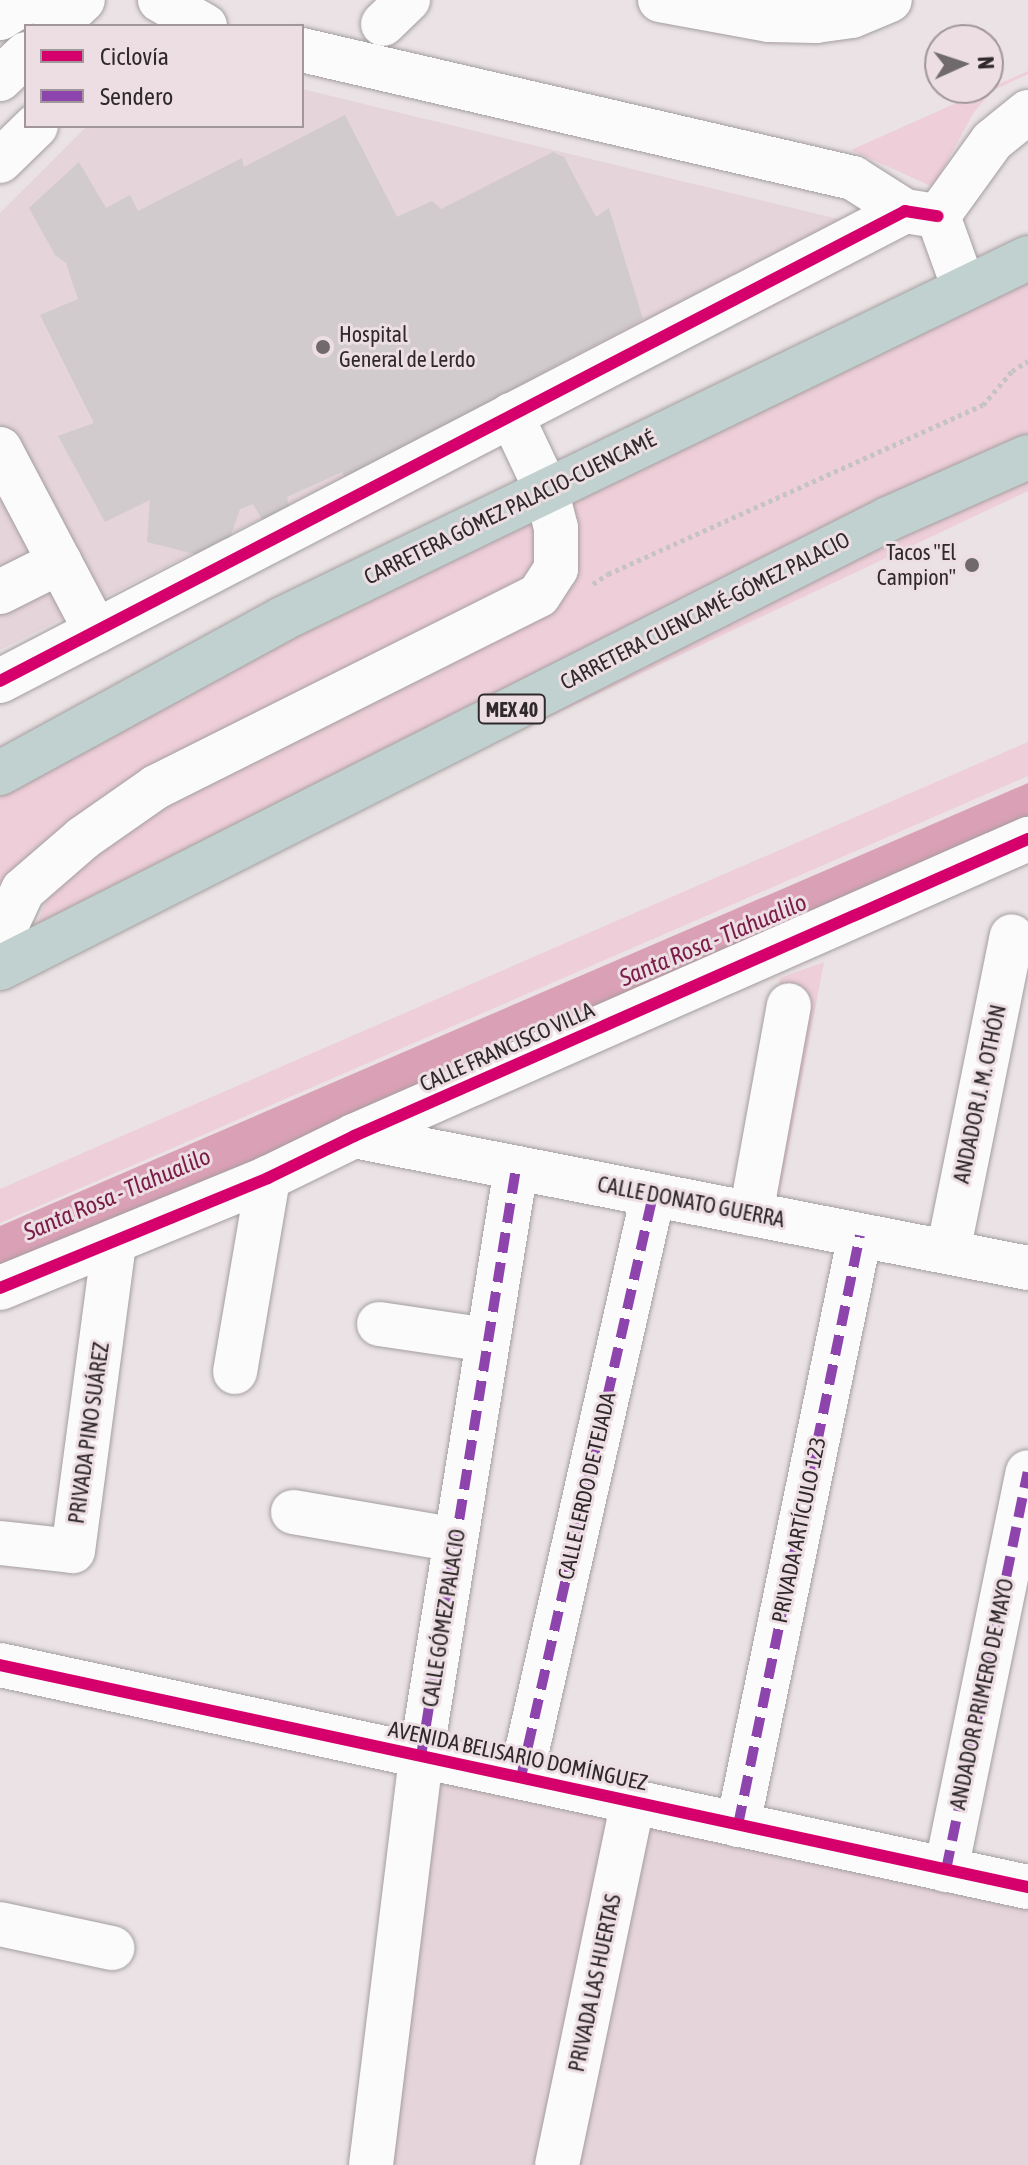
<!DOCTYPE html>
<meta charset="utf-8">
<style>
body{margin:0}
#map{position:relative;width:1028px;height:2165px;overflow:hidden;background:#eae2e4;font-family:"Asap Condensed",sans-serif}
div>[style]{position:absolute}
.built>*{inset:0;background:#e5d4d9}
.green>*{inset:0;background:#eeced8}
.water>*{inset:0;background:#daa0b5}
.building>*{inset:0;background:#d1cbcd}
.path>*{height:5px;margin-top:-2.5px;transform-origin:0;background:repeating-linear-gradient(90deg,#c6c3c4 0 4px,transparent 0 8px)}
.roads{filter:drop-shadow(0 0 2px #a49e9f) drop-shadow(0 0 2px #a49e9f)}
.minor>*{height:44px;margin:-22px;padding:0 22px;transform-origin:22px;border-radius:22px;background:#fcfbfb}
.highway>*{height:44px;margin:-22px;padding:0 22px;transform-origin:22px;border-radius:22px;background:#c0d1d0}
.quiet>*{height:10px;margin-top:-5px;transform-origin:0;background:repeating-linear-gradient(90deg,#8e44ad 0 20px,transparent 0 30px)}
.cycleway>*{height:12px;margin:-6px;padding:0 6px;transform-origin:6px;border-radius:6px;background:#d6006c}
.dots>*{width:22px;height:22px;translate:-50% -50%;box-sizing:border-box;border:4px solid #eddee3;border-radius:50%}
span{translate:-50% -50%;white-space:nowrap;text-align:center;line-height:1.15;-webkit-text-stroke:6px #eddee3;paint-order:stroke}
.shield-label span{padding:2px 6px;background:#eddee3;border:2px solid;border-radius:6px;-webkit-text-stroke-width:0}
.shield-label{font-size:20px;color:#2f292b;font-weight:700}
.poi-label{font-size:22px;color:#2f292b}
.left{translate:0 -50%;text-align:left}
.right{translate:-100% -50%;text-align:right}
.street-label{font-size:22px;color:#2f292b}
.water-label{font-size:24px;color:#791c48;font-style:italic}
.legend{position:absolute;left:24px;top:24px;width:280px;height:104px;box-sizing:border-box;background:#eddee3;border:2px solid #a19699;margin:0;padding:10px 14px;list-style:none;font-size:24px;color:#2f292b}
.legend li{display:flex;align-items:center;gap:16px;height:40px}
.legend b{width:40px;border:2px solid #a19699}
.north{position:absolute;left:924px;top:24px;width:80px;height:80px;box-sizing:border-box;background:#eddee3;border:2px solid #a19699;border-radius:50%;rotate:87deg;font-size:22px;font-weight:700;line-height:32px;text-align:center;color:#2f292b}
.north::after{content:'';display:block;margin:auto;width:28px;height:36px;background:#706a6c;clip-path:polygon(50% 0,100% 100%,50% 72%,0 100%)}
</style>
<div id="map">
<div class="built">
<div style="clip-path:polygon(302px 89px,851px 222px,0 650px,0 213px,87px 126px,302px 126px)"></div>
<div style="clip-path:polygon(422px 1756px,1028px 1883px,1028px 2165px,373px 2165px)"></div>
</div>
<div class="green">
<div style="clip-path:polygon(1028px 71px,1028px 74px,994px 90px,974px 112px,933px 187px,851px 150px)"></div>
<div style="clip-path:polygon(1028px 266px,1028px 491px,21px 966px,46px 901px,71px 872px,160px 807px,549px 598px,555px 492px)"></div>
<div style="clip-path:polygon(547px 501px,547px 571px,119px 800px,0 916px,0 780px)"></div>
<div style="clip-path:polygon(1028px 742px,1028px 776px,0 1223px,0 1189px)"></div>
<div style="clip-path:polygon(824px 962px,779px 1198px,735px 1191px,780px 978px)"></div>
</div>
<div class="water">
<div style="clip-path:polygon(1028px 783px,1028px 832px,0 1281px,0 1226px)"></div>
</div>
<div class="building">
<div style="clip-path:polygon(345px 115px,397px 217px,432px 201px,441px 209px,553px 152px,564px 157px,596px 217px,609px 208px,643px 319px,539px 375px,542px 386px,346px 479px,342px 472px,287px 497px,291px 515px,266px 526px,253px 504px,240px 509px,222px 561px,147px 542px,150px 500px,105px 522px,58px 436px,94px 423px,40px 315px,78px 299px,66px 263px,55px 255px,29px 208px,79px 162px,106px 208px,130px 195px,138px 211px,242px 158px,244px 167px)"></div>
</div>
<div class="path">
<div style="left:593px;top:584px;width:18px;rotate:-34deg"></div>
<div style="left:608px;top:574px;width:411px;rotate:-24.3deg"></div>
<div style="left:983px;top:405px;width:45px;rotate:-49.5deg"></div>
<div style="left:1012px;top:371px;width:19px;rotate:-32deg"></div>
</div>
<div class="roads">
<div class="minor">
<div style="left:160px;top:0;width:52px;rotate:30deg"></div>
<div style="left:660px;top:0;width:111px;rotate:10.4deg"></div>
<div style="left:769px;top:20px;width:47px;rotate:1.2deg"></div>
<div style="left:816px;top:21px;width:36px;rotate:-8deg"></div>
<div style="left:852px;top:16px;width:41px;rotate:-22.8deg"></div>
<div style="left:0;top:18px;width:34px;rotate:-32deg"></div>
<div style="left:383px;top:24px;width:35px;rotate:-44deg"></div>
<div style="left:55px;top:26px;width:38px;rotate:-43deg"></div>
<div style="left:302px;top:50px;width:566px;rotate:13.08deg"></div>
<div style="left:853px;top:178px;width:62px;rotate:32.4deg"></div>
<div style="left:905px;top:211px;width:33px;rotate:9deg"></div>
<div style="left:0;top:79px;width:36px;rotate:-44deg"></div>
<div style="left:0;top:161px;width:50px;rotate:-44.2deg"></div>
<div style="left:938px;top:216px;width:92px;rotate:-54.2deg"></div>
<div style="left:992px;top:141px;width:46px;rotate:-38.9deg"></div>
<div style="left:938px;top:216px;width:77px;rotate:70.1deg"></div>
<div style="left:0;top:449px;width:206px;rotate:62.2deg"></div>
<div style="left:0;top:592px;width:67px;rotate:-26.6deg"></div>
<div style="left:0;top:681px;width:1020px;rotate:-27.44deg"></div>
<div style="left:0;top:939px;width:54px;rotate:-64.9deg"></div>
<div style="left:23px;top:890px;width:79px;rotate:-40.9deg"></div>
<div style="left:83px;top:838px;width:89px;rotate:-34.9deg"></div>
<div style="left:156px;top:787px;width:428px;rotate:-26.6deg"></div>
<div style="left:539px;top:595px;width:31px;rotate:-57deg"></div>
<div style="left:556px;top:569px;width:41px;rotate:-90deg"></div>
<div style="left:556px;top:528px;width:40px;rotate:-104.4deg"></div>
<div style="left:546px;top:489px;width:82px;rotate:-115.3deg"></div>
<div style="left:354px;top:1136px;width:687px;rotate:11.08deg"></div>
<div style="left:751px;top:1214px;width:212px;rotate:-79.7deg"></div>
<div style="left:948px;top:1252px;width:322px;rotate:-78.6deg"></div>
<div style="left:0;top:1288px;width:290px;rotate:-22.3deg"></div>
<div style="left:268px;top:1178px;width:96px;rotate:-26deg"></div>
<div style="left:354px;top:1136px;width:737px;rotate:-23.78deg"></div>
<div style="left:379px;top:1324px;width:110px;rotate:8.4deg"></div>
<div style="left:235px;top:1372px;width:197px;rotate:-80.3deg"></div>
<div style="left:293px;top:1512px;width:165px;rotate:9.7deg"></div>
<div style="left:0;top:1543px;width:73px;rotate:6.3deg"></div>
<div style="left:73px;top:1551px;width:312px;rotate:-82.4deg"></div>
<div style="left:0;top:1665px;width:1052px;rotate:12.19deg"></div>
<div style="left:521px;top:1777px;width:597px;rotate:-77.22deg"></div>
<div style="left:738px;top:1825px;width:602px;rotate:-78.32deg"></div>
<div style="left:946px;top:1870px;width:406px;rotate:-78.4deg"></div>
<div style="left:0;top:1924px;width:115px;rotate:12.1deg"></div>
<div style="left:371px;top:2165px;width:412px;rotate:-83deg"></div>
<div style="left:421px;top:1756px;width:596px;rotate:-80.82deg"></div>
<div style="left:557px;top:2165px;width:372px;rotate:-78.2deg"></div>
</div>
<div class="highway">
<div style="left:0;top:773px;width:321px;rotate:-28.6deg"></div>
<div style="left:282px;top:619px;width:829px;rotate:-25.82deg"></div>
<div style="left:0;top:968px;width:995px;rotate:-26.82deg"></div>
<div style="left:888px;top:519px;width:153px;rotate:-23.9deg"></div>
</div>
</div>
<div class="quiet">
<div style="left:421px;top:1756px;width:596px;rotate:-80.82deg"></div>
<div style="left:521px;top:1777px;width:597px;rotate:-77.22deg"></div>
<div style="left:738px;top:1825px;width:602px;rotate:-78.32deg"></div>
<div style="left:946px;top:1870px;width:406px;rotate:-78.4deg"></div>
</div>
<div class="cycleway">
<div style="left:0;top:681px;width:1020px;rotate:-27.44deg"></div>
<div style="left:905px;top:211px;width:33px;rotate:9deg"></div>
<div style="left:0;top:1288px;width:290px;rotate:-22.3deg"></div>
<div style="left:268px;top:1178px;width:96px;rotate:-26deg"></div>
<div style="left:354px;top:1136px;width:737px;rotate:-23.78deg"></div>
<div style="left:0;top:1665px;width:1052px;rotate:12.19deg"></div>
</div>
<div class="dots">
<div style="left:323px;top:347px;background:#706a6c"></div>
<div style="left:972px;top:565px;background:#706a6c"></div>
</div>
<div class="shield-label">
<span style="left:512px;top:709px">MEX 40</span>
</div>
<div class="poi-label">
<span class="left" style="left:339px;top:347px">Hospital<br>General de Lerdo</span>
<span class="right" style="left:956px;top:565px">Tacos "El<br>Campion"</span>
</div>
<div class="street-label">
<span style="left:510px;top:508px;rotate:-26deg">CARRETERA GÓMEZ PALACIO-CUENCAMÉ</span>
<span style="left:705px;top:611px;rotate:-27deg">CARRETERA CUENCAMÉ-GÓMEZ PALACIO</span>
<span style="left:507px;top:1047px;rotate:-24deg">CALLE FRANCISCO VILLA</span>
<span style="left:980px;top:1094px;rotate:-78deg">ANDADOR J. M. OTHÓN</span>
<span style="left:691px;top:1202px;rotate:11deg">CALLE DONATO GUERRA</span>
<span style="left:89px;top:1433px;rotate:-82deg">PRIVADA PINO SUÁREZ</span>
<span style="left:587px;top:1486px;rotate:-77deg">CALLE LERDO DE TEJADA</span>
<span style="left:799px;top:1530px;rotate:-78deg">PRIVADA ARTÍCULO 123</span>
<span style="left:444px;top:1618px;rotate:-81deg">CALLE GÓMEZ PALACIO</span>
<span style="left:982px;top:1694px;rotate:-78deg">ANDADOR PRIMERO DE MAYO</span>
<span style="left:518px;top:1756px;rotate:12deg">AVENIDA BELISARIO DOMÍNGUEZ</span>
<span style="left:595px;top:1983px;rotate:-78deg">PRIVADA LAS HUERTAS</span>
</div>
<div class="water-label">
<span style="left:713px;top:940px;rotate:-23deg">Santa Rosa - Tlahualilo</span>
<span style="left:117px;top:1194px;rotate:-23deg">Santa Rosa - Tlahualilo</span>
</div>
<ul class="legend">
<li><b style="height:10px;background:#d6006c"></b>Ciclovía</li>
<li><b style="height:10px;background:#8e44ad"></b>Sendero</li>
</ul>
<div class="north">N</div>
</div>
